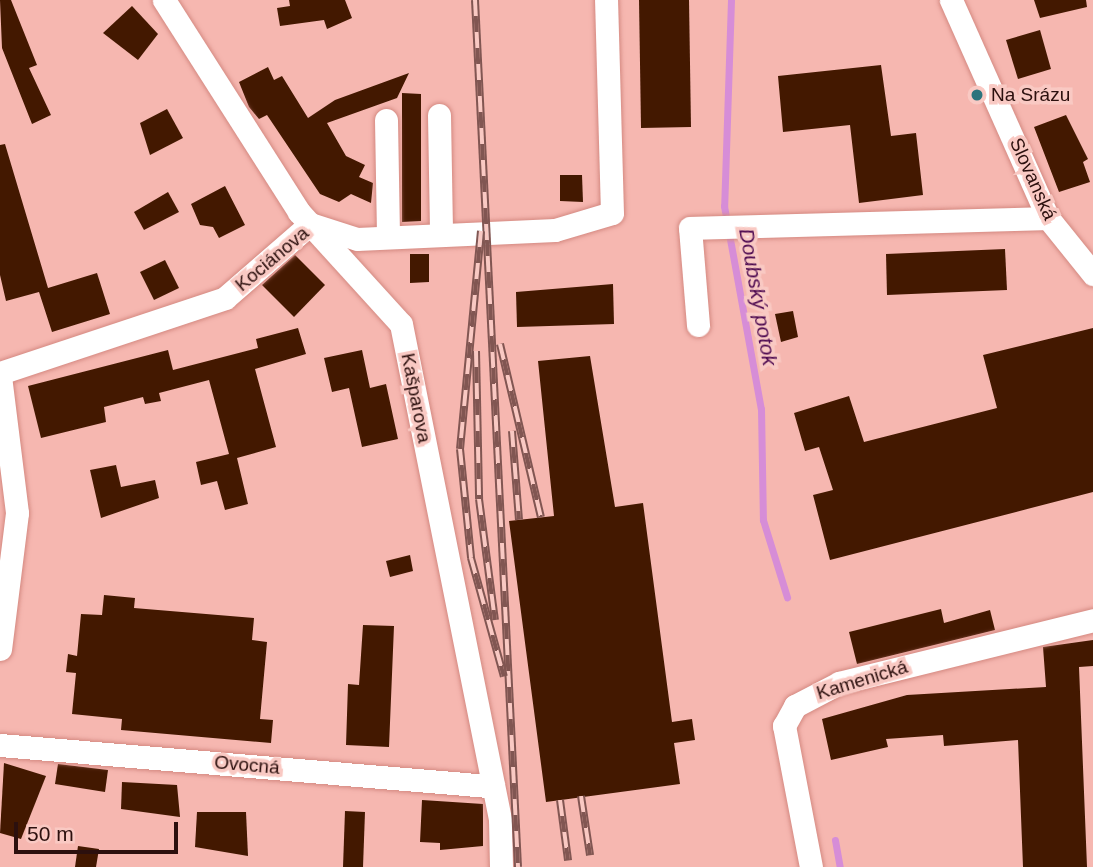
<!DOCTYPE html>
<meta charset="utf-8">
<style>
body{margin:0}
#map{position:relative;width:1093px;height:867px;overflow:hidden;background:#f6b7b0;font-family:Arial,sans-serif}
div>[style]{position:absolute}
.stream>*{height:7px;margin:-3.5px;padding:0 3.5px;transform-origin:3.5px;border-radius:3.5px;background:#d68dd7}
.building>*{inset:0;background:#431800}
.roads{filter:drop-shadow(0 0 2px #d48981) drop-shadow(0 0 2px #d48981)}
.minor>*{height:23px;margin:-11.5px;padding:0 11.5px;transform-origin:11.5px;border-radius:11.5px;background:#fff}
.rail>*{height:8px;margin-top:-4px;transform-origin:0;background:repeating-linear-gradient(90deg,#f9c9c3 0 16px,#815652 0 32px);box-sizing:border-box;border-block:2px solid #815652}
.dots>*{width:19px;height:19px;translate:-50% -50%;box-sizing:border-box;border:4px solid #f9c9c3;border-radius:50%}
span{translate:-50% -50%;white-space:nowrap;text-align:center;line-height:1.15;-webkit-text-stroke:7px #f9c9c3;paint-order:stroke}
.poi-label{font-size:19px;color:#2c100e}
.left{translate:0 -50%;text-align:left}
.street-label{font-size:19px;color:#2c100e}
.water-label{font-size:21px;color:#4d0950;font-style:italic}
.scale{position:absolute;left:14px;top:822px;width:164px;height:32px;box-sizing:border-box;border:4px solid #2c100e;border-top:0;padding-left:9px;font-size:21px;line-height:24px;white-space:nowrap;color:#2c100e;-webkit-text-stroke:5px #f9c9c3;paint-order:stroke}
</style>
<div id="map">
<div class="stream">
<div style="left:731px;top:0;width:206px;rotate:91.9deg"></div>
<div style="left:724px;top:206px;width:206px;rotate:79.7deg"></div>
<div style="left:761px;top:409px;width:111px;rotate:89deg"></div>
<div style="left:763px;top:520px;width:81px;rotate:72.7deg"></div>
<div style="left:835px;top:840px;width:27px;rotate:80deg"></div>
</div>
<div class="building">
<div style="clip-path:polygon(0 0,11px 0,37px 65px,29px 68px,51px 115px,32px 124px,2px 48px)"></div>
<div style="clip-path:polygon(289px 0,345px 0,352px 18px,327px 29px,324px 20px,280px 26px,277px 8px,290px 6px)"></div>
<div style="clip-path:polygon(639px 0,689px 0,691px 127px,641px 128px)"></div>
<div style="clip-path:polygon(1034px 0,1086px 0,1087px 7px,1040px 18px)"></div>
<div style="clip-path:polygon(132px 6px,158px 34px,138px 60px,103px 33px)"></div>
<div style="clip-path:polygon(1040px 30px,1051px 69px,1018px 79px,1006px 40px)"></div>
<div style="clip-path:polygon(881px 65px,891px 136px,916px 133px,923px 195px,859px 203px,850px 125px,783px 132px,778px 76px)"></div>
<div style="clip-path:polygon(268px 67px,274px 80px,282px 76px,308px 118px,335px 100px,409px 73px,397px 98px,327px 123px,346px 156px,365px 165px,359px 177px,373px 183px,371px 203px,351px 194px,339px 202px,320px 194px,267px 115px,259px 119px,249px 107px,239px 82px)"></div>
<div style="clip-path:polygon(402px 93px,421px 94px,421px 221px,402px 222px)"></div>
<div style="clip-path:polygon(167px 109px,183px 138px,150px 155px,140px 123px)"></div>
<div style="clip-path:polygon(1066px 115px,1088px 159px,1083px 162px,1090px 182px,1059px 192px,1034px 127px)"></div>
<div style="clip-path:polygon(5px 144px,48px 288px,97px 273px,110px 314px,52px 332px,39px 292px,6px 301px,0 275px,0 145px)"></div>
<div style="clip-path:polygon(560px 175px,582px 175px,583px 202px,560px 201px)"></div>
<div style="clip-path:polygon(225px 186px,245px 225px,219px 238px,213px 227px,200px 225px,191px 204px)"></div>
<div style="clip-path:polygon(168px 192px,179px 212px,144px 230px,134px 212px)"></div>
<div style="clip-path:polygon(1005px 249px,1007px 290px,887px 295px,886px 254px)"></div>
<div style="clip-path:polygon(410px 254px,429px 254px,429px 282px,410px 283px)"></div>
<div style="clip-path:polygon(295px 255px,325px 285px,294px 317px,262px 285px)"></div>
<div style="clip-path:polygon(165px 260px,179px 288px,154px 300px,140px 272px)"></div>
<div style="clip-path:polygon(613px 284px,614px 324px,517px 327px,516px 292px)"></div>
<div style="clip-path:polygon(793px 311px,798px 337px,781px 342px,775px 314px)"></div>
<div style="clip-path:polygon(298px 328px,306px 354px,255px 369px,276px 447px,237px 458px,248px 504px,225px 510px,217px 481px,201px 485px,196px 462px,229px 454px,209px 380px,159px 393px,161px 401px,145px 404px,143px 397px,104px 407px,106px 422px,41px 438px,28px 386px,168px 350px,173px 370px,258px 348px,256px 339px)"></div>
<div style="clip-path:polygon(1093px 328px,1093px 492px,830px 560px,813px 495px,833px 490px,819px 447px,805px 451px,794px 413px,849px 396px,864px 442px,997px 408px,983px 355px)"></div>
<div style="clip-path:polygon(362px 350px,370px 388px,386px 384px,398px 439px,362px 447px,349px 388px,332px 392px,324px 358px)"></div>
<div style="clip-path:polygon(590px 356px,615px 507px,643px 503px,672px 722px,692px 719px,695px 740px,674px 743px,680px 784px,546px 802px,509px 521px,554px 516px,538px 361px)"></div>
<div style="clip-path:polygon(116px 465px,121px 487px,155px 480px,159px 498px,101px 518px,90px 470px)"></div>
<div style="clip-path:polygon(410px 555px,413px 571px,390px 577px,386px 561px)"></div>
<div style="clip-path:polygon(104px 595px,135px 598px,134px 608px,254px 618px,252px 640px,267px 642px,260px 719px,273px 720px,271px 743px,121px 730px,122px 719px,72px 714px,76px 673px,66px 672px,68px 654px,77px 656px,81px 614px,102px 615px)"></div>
<div style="clip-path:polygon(941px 609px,944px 623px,990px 610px,995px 630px,857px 664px,849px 632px)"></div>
<div style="clip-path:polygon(363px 625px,394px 626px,389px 747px,346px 745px,348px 684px,359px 685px)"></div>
<div style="clip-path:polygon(1093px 640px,1093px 666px,1079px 667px,1087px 867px,1023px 867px,1018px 740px,944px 746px,943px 735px,886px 739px,888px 747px,831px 760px,822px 719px,907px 695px,1046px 687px,1043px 647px)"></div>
<div style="clip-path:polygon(4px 763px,46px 776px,21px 839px,0 833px)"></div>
<div style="clip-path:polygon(58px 764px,108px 770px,105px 792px,55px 784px)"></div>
<div style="clip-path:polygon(122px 782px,177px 785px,180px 817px,121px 809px)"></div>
<div style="clip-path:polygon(422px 800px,483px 804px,483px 846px,440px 850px,440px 843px,420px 842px)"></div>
<div style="clip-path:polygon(345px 811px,365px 812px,363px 867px,343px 867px)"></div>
<div style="clip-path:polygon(197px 812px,246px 812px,248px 856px,195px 847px)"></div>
<div style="clip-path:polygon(78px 846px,99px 849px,96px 867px,75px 867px)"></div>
</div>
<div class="roads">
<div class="minor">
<div style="left:164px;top:0;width:251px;rotate:57.5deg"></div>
<div style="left:299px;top:212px;width:151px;rotate:47.7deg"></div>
<div style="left:401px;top:324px;width:505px;rotate:78.69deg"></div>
<div style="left:500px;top:819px;width:48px;rotate:88.8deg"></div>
<div style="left:951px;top:0;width:239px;rotate:66deg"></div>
<div style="left:1048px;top:218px;width:72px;rotate:51.2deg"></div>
<div style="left:439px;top:115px;width:117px;rotate:89deg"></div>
<div style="left:386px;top:120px;width:116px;rotate:89deg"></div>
<div style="left:698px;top:325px;width:97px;rotate:-94.7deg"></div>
<div style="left:690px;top:228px;width:358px;rotate:-1.6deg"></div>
<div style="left:0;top:373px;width:237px;rotate:-18.4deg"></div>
<div style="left:225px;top:298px;width:113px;rotate:-41deg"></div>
<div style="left:310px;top:224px;width:49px;rotate:17.7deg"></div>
<div style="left:357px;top:239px;width:198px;rotate:-2.6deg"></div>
<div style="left:555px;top:230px;width:59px;rotate:-16.6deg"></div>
<div style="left:612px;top:213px;width:213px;rotate:-91.6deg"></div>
<div style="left:0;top:376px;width:138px;rotate:82.9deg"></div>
<div style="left:17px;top:513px;width:137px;rotate:97.1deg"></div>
<div style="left:0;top:745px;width:495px;rotate:4.8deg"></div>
<div style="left:811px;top:867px;width:144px;rotate:-100.8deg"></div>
<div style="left:784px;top:726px;width:23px;rotate:-61deg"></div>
<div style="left:795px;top:706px;width:50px;rotate:-27.6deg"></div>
<div style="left:839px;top:683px;width:262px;rotate:-13.9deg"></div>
</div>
</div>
<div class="rail">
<div style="left:475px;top:0;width:868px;rotate:87.16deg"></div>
<div style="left:481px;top:231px;width:219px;rotate:95.5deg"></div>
<div style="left:460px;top:449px;width:110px;rotate:84.2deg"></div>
<div style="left:471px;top:558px;width:123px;rotate:74.5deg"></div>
<div style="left:500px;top:344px;width:178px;rotate:76.7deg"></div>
<div style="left:476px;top:351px;width:148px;rotate:88.8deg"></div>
<div style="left:479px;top:499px;width:122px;rotate:82.5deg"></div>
<div style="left:512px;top:431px;width:89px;rotate:85.5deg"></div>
<div style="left:581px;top:796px;width:60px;rotate:81.3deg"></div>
<div style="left:560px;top:800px;width:61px;rotate:82.4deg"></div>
</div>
<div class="dots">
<div style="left:977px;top:95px;background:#2b747d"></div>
</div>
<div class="poi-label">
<span class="left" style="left:991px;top:95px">Na Srázu</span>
</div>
<div class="street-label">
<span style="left:1033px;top:179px;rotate:66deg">Slovanská</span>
<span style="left:272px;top:259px;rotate:-40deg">Kociánova</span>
<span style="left:416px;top:398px;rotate:79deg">Kašparova</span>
<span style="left:862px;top:680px;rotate:-17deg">Kamenická</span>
<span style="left:247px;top:765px;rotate:5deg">Ovocná</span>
</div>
<div class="water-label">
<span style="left:758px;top:297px;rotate:80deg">Doubský potok</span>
</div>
<div class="scale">50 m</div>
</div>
